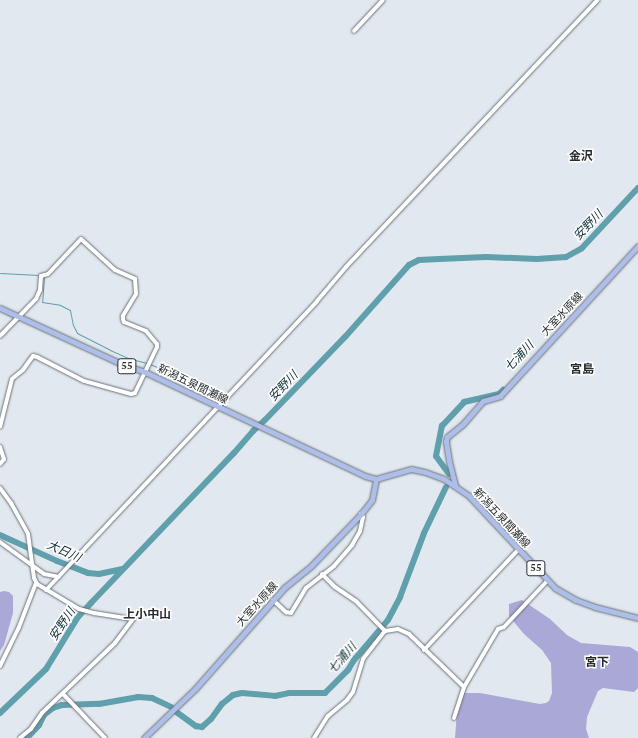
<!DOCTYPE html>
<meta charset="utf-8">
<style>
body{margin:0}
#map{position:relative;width:638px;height:738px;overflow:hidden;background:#e1e8ef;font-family:"PT Serif","Noto Sans JP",serif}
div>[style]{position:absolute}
.forest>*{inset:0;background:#aaa8d7}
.stream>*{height:1px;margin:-0.5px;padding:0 0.5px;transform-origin:0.5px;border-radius:0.5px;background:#609fac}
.river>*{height:6px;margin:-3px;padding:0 3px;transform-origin:3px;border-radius:3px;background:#609fac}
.roads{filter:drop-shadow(0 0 1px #6b7178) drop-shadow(0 0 1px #6b7178)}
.minor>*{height:4px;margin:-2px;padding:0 2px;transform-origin:2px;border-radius:2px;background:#fff}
.major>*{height:5px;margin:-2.5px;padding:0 2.5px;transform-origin:2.5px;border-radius:2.5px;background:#adbee9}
span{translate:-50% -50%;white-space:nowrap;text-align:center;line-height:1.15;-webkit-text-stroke:3px #fff;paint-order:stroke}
.shield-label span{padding:1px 3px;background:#fff;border:1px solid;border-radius:3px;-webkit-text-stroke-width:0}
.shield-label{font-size:10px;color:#27292c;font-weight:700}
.street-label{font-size:11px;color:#27292c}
.neighbourhood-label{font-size:12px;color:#27292c;font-weight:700}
.water-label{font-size:12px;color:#0e2e34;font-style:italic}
</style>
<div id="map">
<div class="forest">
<div style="clip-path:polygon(4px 591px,9px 592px,13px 596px,13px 613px,4px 645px,0 651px,0 592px)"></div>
<div style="clip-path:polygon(522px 600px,550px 619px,567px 635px,581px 643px,630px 647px,638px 652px,638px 688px,634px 692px,603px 688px,598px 691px,587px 717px,586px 729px,589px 738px,455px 738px,458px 698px,463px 693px,480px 693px,540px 704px,546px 703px,549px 701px,552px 693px,551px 663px,542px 650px,524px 634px,509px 616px,509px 604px)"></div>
</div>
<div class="stream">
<div style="left:0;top:273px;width:39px;rotate:3deg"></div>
<div style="left:44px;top:276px;width:26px;rotate:94deg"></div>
<div style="left:42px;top:302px;width:18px;rotate:9deg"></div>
<div style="left:60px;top:305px;width:11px;rotate:27deg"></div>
<div style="left:70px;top:310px;width:15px;rotate:79deg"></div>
<div style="left:73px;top:325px;width:9px;rotate:63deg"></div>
<div style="left:77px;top:333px;width:37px;rotate:27deg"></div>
<div style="left:110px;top:350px;width:20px;rotate:24deg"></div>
<div style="left:128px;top:358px;width:20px;rotate:15deg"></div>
<div style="left:150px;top:364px;width:21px;rotate:23deg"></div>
</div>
<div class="river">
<div style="left:449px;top:474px;width:22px;rotate:-126deg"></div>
<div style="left:436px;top:456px;width:31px;rotate:-79deg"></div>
<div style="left:442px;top:426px;width:33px;rotate:-47deg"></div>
<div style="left:464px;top:402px;width:36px;rotate:-13deg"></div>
<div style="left:499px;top:394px;width:6px;rotate:-45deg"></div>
<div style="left:0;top:535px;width:63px;rotate:24.5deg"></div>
<div style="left:57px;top:561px;width:33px;rotate:21deg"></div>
<div style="left:88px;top:573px;width:11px;rotate:5deg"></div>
<div style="left:99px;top:574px;width:24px;rotate:-12deg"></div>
<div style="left:175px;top:711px;width:26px;rotate:36deg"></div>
<div style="left:196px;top:726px;width:6px;rotate:9deg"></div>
<div style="left:202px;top:727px;width:12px;rotate:-42deg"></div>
<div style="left:211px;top:719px;width:19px;rotate:-54deg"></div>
<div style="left:222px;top:704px;width:14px;rotate:-39deg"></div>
<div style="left:233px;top:695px;width:9px;rotate:-13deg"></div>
<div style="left:242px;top:693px;width:33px;rotate:5deg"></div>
<div style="left:275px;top:696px;width:14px;rotate:-12deg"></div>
<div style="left:289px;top:693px;width:36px"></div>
<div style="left:325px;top:693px;width:33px;rotate:-45deg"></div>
<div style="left:348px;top:670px;width:12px;rotate:-59deg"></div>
<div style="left:354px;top:660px;width:52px;rotate:-49.6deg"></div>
<div style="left:388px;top:620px;width:26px;rotate:-62deg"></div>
<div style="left:400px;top:597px;width:68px;rotate:-69.4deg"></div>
<div style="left:424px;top:533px;width:51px;rotate:-64.4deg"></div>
<div style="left:0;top:713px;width:64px;rotate:-43.7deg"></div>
<div style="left:46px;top:669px;width:61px;rotate:-58.4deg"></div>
<div style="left:78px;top:617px;width:19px;rotate:-47deg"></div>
<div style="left:91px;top:603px;width:207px;rotate:-46.4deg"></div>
<div style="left:234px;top:453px;width:29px;rotate:-49deg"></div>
<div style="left:253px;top:431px;width:16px;rotate:-43deg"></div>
<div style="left:265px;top:420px;width:115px;rotate:-46.1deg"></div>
<div style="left:345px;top:337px;width:96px;rotate:-48.4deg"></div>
<div style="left:409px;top:265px;width:11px;rotate:-27deg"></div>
<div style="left:419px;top:260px;width:20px;rotate:-3deg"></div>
<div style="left:439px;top:259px;width:47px;rotate:-2.4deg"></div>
<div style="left:486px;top:257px;width:51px;rotate:2.2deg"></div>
<div style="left:537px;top:259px;width:29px;rotate:-4deg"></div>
<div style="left:566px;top:257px;width:18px;rotate:-29deg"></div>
<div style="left:582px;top:248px;width:82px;rotate:-47deg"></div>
<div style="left:27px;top:738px;width:18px;rotate:-47deg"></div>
<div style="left:39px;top:725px;width:11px;rotate:-63deg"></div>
<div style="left:44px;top:715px;width:11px;rotate:-38deg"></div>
<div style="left:53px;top:708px;width:9px;rotate:-18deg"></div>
<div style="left:62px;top:705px;width:37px;rotate:-2deg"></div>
<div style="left:99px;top:704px;width:40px;rotate:-10deg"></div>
<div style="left:138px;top:697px;width:14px;rotate:4deg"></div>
<div style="left:152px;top:698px;width:21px;rotate:25deg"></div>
</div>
<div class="roads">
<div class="minor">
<div style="left:354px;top:31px;width:42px;rotate:-46.9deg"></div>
<div style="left:0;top:336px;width:52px;rotate:-45.8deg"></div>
<div style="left:36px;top:299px;width:10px;rotate:-66deg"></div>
<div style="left:40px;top:290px;width:14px;rotate:-86deg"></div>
<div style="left:41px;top:276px;width:7px;rotate:-16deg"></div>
<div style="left:48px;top:274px;width:48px;rotate:-46.7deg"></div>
<div style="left:81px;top:239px;width:46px;rotate:42.4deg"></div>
<div style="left:115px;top:270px;width:22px;rotate:24deg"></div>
<div style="left:135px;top:279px;width:15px;rotate:86deg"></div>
<div style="left:136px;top:294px;width:26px;rotate:121deg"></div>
<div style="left:123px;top:316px;width:3px;rotate:90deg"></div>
<div style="left:123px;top:319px;width:3px;rotate:72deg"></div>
<div style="left:124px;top:322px;width:24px;rotate:22deg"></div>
<div style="left:146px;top:331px;width:17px;rotate:50deg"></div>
<div style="left:157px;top:344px;width:3px;rotate:90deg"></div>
<div style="left:157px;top:347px;width:51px;rotate:115.6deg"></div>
<div style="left:135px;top:393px;width:4px;rotate:166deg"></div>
<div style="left:131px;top:394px;width:49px;rotate:-164.5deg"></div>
<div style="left:84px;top:381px;width:53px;rotate:-152.9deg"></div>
<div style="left:37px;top:357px;width:4px;rotate:-166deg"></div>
<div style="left:33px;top:356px;width:17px;rotate:126deg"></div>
<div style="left:23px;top:370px;width:14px;rotate:141deg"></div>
<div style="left:12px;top:379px;width:49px;rotate:104deg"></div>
<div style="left:0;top:447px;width:13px;rotate:72deg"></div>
<div style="left:4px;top:459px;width:6px;rotate:129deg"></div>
<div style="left:0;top:488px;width:19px;rotate:54deg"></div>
<div style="left:11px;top:503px;width:35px;rotate:61deg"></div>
<div style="left:28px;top:534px;width:44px;rotate:82.2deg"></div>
<div style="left:34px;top:578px;width:7px;rotate:63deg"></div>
<div style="left:37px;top:584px;width:49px;rotate:30.8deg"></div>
<div style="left:79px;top:609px;width:16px;rotate:15deg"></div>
<div style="left:94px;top:613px;width:39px;rotate:9deg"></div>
<div style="left:133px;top:619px;width:30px;rotate:127deg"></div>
<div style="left:115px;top:643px;width:101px;rotate:136.2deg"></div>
<div style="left:42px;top:713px;width:19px;rotate:125deg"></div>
<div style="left:31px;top:729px;width:14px;rotate:141deg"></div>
<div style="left:0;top:542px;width:54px;rotate:36deg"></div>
<div style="left:44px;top:574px;width:15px;rotate:11deg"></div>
<div style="left:322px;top:574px;width:18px;rotate:45deg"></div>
<div style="left:335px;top:587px;width:25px;rotate:34deg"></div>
<div style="left:356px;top:601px;width:42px;rotate:46deg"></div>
<div style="left:46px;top:590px;width:396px;rotate:-46.8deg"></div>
<div style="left:317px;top:301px;width:45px;rotate:-49.5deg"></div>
<div style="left:346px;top:267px;width:367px;rotate:-46.7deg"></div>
<div style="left:273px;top:600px;width:18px;rotate:43deg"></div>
<div style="left:286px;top:612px;width:5px;rotate:11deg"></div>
<div style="left:291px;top:613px;width:29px;rotate:-59deg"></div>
<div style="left:306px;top:588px;width:36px;rotate:-38deg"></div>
<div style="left:334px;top:566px;width:28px;rotate:-49deg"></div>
<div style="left:352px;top:545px;width:16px;rotate:-60deg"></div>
<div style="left:360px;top:531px;width:14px;rotate:-78deg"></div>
<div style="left:363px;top:517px;width:4px;rotate:-124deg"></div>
<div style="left:424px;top:650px;width:137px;rotate:-46.8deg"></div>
<div style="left:0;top:666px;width:43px;rotate:-64deg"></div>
<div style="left:19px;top:627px;width:47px;rotate:-68.9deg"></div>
<div style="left:63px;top:694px;width:61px;rotate:46.3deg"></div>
<div style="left:454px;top:718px;width:33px;rotate:-72deg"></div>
<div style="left:464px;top:687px;width:67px;rotate:-59.6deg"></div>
<div style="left:498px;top:629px;width:6px;rotate:-18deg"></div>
<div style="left:504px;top:627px;width:63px;rotate:-46.9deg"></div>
<div style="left:314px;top:738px;width:26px;rotate:-58deg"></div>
<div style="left:328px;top:716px;width:25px;rotate:-40deg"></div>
<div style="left:347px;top:700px;width:10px;rotate:-53deg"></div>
<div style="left:353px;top:692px;width:34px;rotate:-73deg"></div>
<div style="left:363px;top:659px;width:36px;rotate:-52deg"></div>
<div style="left:385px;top:631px;width:13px;rotate:-9deg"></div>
<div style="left:398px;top:629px;width:12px;rotate:24deg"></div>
<div style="left:409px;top:634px;width:76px;rotate:43.9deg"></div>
</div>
<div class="major">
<div style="left:0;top:308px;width:134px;rotate:24.7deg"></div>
<div style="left:122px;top:364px;width:24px;rotate:19deg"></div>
<div style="left:145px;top:372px;width:243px;rotate:25.3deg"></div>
<div style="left:365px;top:476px;width:11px;rotate:15deg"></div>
<div style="left:376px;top:479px;width:36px;rotate:-16deg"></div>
<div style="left:411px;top:469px;width:14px;rotate:12deg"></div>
<div style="left:425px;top:472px;width:20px;rotate:20deg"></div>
<div style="left:444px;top:479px;width:30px;rotate:34deg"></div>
<div style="left:469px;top:496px;width:126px;rotate:46.9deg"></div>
<div style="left:555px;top:588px;width:24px;rotate:30deg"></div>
<div style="left:576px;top:600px;width:20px;rotate:20deg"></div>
<div style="left:595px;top:607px;width:44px;rotate:14.3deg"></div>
<div style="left:455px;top:485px;width:25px;rotate:-104deg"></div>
<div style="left:449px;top:461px;width:20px;rotate:-99deg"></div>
<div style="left:446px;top:441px;width:4px;rotate:-76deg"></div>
<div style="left:447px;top:437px;width:21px;rotate:-39deg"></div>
<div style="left:463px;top:424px;width:30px;rotate:-49deg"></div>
<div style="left:483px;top:401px;width:18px;rotate:-16deg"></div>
<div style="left:500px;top:396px;width:204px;rotate:-47.4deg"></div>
<div style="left:144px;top:738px;width:71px;rotate:-43.9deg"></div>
<div style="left:195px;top:689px;width:135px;rotate:-48.6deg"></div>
<div style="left:284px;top:588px;width:36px;rotate:-39deg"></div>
<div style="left:312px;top:565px;width:71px;rotate:-46.1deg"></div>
<div style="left:361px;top:514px;width:18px;rotate:-52deg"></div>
<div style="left:372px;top:500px;width:21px;rotate:-79deg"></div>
</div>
</div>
<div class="shield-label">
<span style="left:127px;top:366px">55</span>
<span style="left:536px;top:568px">55</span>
</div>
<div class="street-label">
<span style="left:562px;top:314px;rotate:-47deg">大室水原線</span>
<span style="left:193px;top:384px;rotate:26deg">新潟五泉間瀬線</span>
<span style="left:502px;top:518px;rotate:47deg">新潟五泉間瀬線</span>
<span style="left:257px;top:604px;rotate:-48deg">大室水原線</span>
</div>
<div class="neighbourhood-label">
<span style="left:581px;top:156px">金沢</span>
<span style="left:582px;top:369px">宮島</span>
<span style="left:147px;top:614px">上小中山</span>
<span style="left:597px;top:662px">宮下</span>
</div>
<div class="water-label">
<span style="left:588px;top:225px;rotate:-46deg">安野川</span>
<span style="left:519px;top:356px;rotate:-47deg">七浦川</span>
<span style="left:283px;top:386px;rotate:-46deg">安野川</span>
<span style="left:64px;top:551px;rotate:24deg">大日川</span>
<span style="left:62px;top:624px;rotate:-56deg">安野川</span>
<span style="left:342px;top:658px;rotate:-49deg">七浦川</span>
</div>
</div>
